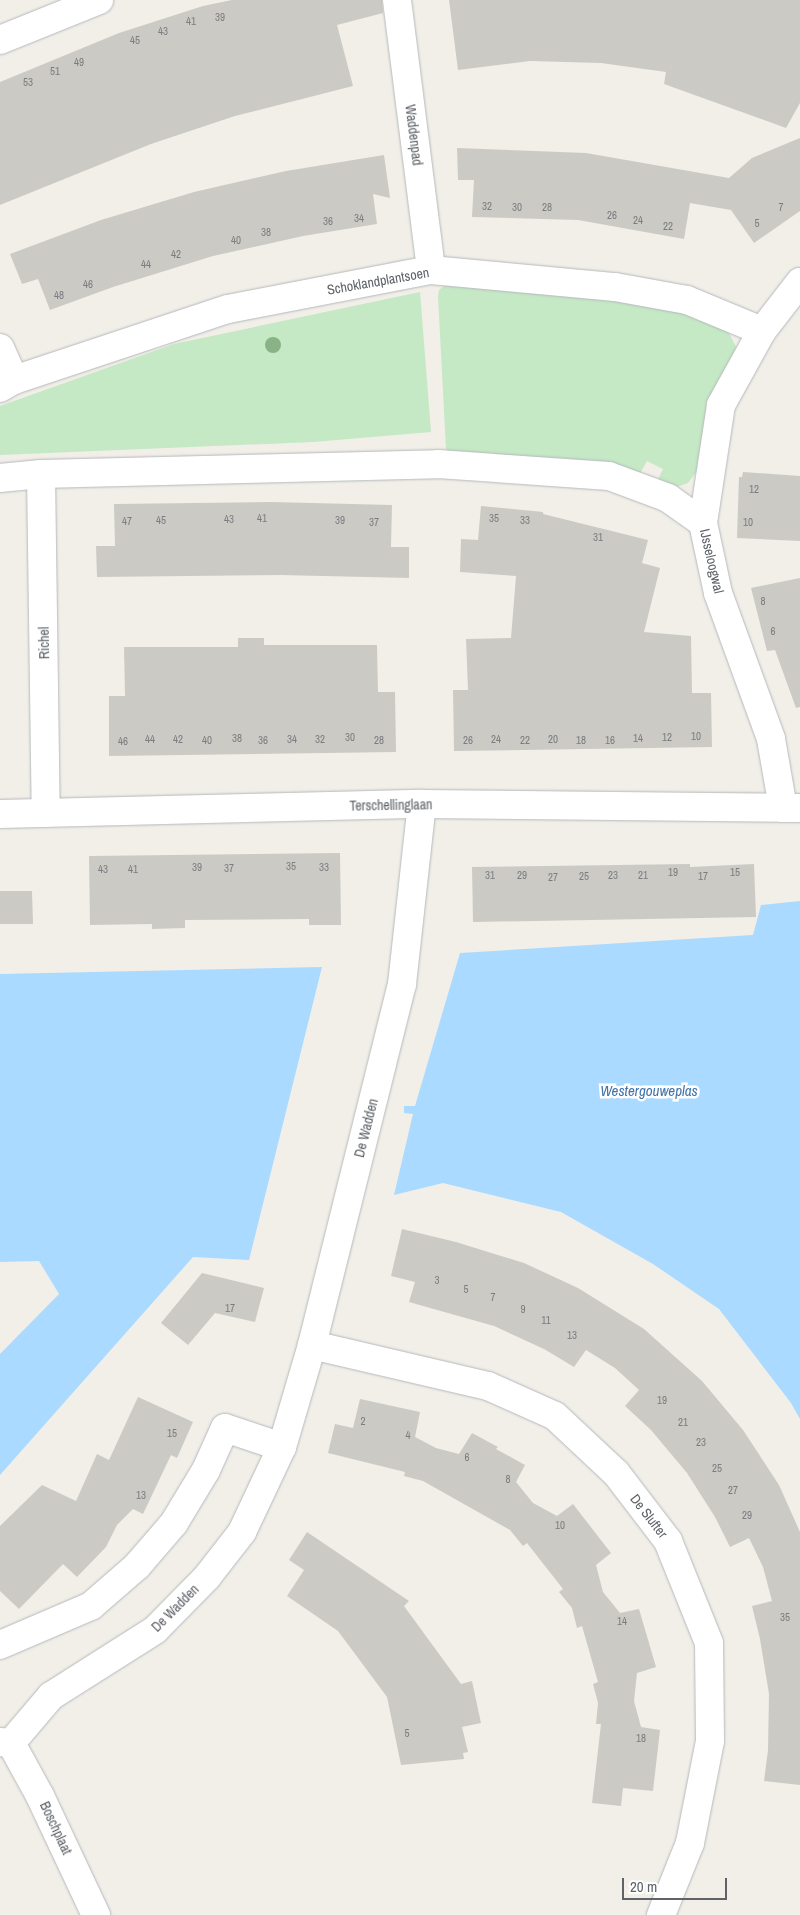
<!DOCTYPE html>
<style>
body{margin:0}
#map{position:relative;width:800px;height:1915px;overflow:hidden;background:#f1efe8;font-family:"Archivo Narrow",sans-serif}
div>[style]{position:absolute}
.green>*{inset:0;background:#c5e8c5}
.water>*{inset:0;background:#aadaff}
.building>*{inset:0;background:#cccac5}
.roads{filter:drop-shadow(0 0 1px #b5b8bc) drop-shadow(0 0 1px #b5b8bc)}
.street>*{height:28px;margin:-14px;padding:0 14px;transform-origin:14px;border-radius:14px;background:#fff}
.trees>*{width:16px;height:16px;margin:-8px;border-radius:50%;background:#89b387}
span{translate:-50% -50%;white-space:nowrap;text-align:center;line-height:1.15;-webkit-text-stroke:5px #fff;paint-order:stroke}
.number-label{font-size:11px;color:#7a7d7f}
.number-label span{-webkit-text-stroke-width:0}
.street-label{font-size:14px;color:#5f6368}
.water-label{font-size:15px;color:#4174aa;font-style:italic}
.scale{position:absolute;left:622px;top:1878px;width:105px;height:22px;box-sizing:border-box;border:2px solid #5f6368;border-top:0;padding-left:6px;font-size:15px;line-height:18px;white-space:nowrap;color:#5f6368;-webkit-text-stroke:4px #fff;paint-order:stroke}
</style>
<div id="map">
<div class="green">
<div style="clip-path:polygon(444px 286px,548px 288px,629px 300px,725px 325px,736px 347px,697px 471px,688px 483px,668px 490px,655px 486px,663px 469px,647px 461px,638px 477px,449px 453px,446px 449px,438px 296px,439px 290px)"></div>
<div style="clip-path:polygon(420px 292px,431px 432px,313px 442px,0 455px,0 406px,174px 344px)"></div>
</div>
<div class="water">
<div style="clip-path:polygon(800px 901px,800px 1419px,791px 1403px,719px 1309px,653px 1264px,561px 1212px,443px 1183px,394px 1195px,413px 1114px,404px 1113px,404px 1106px,415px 1106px,460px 953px,753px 935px,761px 905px)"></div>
<div style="clip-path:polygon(322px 967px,249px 1260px,193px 1257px,0 1475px,0 1354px,59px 1294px,39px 1261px,0 1262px,0 974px)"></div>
</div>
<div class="building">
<div style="clip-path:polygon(232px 0,382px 0,383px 13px,337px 25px,353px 86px,235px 116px,151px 144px,0 205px,0 82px,119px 33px,203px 6px)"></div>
<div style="clip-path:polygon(449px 0,800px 0,800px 103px,786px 128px,664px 84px,666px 72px,601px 63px,530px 61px,458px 70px)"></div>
<div style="clip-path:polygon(800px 138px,800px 211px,754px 243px,731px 210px,690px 203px,684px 239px,578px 220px,472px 217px,474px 180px,458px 180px,457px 148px,586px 153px,729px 178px,752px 158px)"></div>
<div style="clip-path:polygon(384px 155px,390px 198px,373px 194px,377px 224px,303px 236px,213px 256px,113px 287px,50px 310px,38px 279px,22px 284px,10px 254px,101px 220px,194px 192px,286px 171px)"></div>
<div style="clip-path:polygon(743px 472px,800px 476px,800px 541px,737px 538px,739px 477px,742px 477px)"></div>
<div style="clip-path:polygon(271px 502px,392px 505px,391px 547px,409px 547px,409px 578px,280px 575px,97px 577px,96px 546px,115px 546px,114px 504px)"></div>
<div style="clip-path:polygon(481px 506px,543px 512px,543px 514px,648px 540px,642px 563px,660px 568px,644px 632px,691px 636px,692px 693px,711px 693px,712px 747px,454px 751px,453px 690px,468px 690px,466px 639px,511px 638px,516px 576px,460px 572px,461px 539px,478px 540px)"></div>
<div style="clip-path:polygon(800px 578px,800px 707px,796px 708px,775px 650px,767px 651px,751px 588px)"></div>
<div style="clip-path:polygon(238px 638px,264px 638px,264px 645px,377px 645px,378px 692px,395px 692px,396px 752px,109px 756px,109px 696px,125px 696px,124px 647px,238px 647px)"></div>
<div style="clip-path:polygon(340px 853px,341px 925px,309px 925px,309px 919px,185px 920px,185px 928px,152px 929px,152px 924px,90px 925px,89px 856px)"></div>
<div style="clip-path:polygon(690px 864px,690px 867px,754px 864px,756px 917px,473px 922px,472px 867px)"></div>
<div style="clip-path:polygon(0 891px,32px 891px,33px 924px,0 924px)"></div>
<div style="clip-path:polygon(402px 1229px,456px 1242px,524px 1263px,578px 1288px,644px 1329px,702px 1381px,743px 1430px,779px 1485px,800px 1532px,800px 1785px,764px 1781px,768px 1750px,769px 1694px,760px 1639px,752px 1606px,772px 1601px,763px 1567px,749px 1538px,730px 1547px,715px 1517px,687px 1473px,651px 1430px,625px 1406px,639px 1390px,615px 1368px,586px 1350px,574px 1367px,544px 1349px,494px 1326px,409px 1302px,415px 1282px,391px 1276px)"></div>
<div style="clip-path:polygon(202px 1273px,264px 1288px,255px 1322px,215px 1313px,188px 1345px,161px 1323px)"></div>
<div style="clip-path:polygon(138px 1397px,193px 1422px,177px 1458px,171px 1455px,143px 1514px,133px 1509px,117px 1525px,106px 1547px,77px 1577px,63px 1564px,19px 1609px,0 1591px,0 1526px,42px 1485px,76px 1501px,97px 1454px,109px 1460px)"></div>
<div style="clip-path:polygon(360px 1399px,420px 1412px,415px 1437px,436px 1448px,459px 1454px,472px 1433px,498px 1447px,496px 1449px,525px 1465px,516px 1482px,533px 1503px,557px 1516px,573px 1504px,611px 1553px,596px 1565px,603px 1592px,620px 1613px,639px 1609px,656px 1667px,637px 1673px,634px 1701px,641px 1727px,660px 1730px,653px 1791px,623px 1788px,621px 1806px,592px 1803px,601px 1724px,596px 1724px,598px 1703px,593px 1684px,598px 1682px,582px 1626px,577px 1628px,572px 1608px,559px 1592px,563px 1589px,527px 1543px,523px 1546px,510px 1530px,423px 1481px,404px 1476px,405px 1472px,328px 1453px,335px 1424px,353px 1428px)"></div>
<div style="clip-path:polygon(307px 1532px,409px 1601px,404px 1606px,461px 1684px,472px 1681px,481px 1723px,462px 1727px,468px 1752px,463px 1753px,464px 1759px,401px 1765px,387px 1697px,338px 1631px,287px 1596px,304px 1570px,289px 1560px)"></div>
</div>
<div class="roads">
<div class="street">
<div style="left:397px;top:0;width:272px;rotate:82.8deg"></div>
<div style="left:0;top:40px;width:107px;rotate:-22deg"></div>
<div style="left:800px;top:282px;width:62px;rotate:127.8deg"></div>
<div style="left:762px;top:331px;width:85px;rotate:119deg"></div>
<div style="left:721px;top:405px;width:119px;rotate:98.7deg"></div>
<div style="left:703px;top:523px;width:72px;rotate:77.9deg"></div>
<div style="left:718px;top:593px;width:155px;rotate:70deg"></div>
<div style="left:771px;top:739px;width:70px;rotate:80.1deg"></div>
<div style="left:783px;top:808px;width:17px"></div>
<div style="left:0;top:348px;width:35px;rotate:66deg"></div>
<div style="left:0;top:388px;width:16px;rotate:-30deg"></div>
<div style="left:14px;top:380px;width:225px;rotate:-18.4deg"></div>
<div style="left:228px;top:309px;width:207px;rotate:-10.9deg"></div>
<div style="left:431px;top:270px;width:185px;rotate:5.3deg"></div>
<div style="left:615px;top:287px;width:73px;rotate:10.2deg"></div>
<div style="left:687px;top:300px;width:81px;rotate:22.5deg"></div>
<div style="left:41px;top:474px;width:339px;rotate:89.2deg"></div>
<div style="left:0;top:478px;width:41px;rotate:-5.6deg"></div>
<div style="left:41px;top:474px;width:397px;rotate:-1.4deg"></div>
<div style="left:438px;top:464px;width:171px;rotate:4deg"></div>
<div style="left:609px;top:476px;width:63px;rotate:20.4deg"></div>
<div style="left:668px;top:498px;width:43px;rotate:35.5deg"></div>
<div style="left:0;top:814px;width:422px;rotate:-1.4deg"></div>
<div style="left:422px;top:804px;width:361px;rotate:0.6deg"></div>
<div style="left:312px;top:1345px;width:181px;rotate:13.1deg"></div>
<div style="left:488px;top:1386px;width:73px;rotate:24.1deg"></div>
<div style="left:555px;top:1416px;width:83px;rotate:43.1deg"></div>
<div style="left:616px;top:1473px;width:86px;rotate:52.6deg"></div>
<div style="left:668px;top:1541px;width:110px;rotate:68.1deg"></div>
<div style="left:709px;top:1643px;width:98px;rotate:89.4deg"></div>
<div style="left:710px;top:1741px;width:104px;rotate:101.1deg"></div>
<div style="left:690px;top:1843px;width:78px;rotate:111.9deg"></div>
<div style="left:0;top:1645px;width:99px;rotate:-23.2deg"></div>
<div style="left:91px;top:1606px;width:61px;rotate:-41deg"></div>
<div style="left:137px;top:1566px;width:57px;rotate:-49.3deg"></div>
<div style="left:174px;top:1523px;width:62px;rotate:-58.9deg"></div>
<div style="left:206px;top:1470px;width:46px;rotate:-65.7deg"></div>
<div style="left:225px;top:1428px;width:60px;rotate:18.4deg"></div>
<div style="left:0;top:1742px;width:11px;rotate:5deg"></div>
<div style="left:11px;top:1743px;width:62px;rotate:-49.6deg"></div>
<div style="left:51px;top:1696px;width:123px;rotate:-32.4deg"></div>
<div style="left:155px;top:1630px;width:74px;rotate:-45.5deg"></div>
<div style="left:207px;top:1577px;width:57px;rotate:-52.1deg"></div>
<div style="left:242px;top:1532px;width:94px;rotate:-64.8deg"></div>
<div style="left:282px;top:1447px;width:106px;rotate:-73.6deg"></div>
<div style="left:312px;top:1345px;width:372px;rotate:-76deg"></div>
<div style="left:402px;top:984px;width:181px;rotate:-83.7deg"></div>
<div style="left:11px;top:1743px;width:60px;rotate:61.3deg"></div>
<div style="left:40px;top:1796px;width:132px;rotate:64.8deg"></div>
</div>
</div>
<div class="trees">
<div style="left:273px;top:345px"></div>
</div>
<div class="number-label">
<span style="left:220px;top:17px">39</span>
<span style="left:191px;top:21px">41</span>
<span style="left:163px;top:31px">43</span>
<span style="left:135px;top:40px">45</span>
<span style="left:79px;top:62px">49</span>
<span style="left:55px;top:71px">51</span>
<span style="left:28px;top:82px">53</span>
<span style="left:487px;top:206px">32</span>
<span style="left:517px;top:207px">30</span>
<span style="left:547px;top:207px">28</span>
<span style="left:781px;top:207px">7</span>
<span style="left:612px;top:215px">26</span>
<span style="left:359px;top:218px">34</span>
<span style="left:638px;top:220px">24</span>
<span style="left:328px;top:221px">36</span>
<span style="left:757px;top:223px">5</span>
<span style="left:668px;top:226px">22</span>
<span style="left:266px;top:232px">38</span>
<span style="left:236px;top:240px">40</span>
<span style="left:176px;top:254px">42</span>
<span style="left:146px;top:264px">44</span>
<span style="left:88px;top:284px">46</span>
<span style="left:59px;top:295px">48</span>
<span style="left:754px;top:489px">12</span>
<span style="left:262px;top:518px">41</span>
<span style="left:494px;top:518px">35</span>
<span style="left:229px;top:519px">43</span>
<span style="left:161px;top:520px">45</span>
<span style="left:340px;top:520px">39</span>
<span style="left:525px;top:520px">33</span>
<span style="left:127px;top:521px">47</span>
<span style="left:374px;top:522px">37</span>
<span style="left:748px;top:522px">10</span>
<span style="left:598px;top:537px">31</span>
<span style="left:763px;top:601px">8</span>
<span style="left:773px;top:631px">6</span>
<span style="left:696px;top:736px">10</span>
<span style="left:350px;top:737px">30</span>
<span style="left:667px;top:737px">12</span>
<span style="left:237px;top:738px">38</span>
<span style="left:638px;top:738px">14</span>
<span style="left:150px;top:739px">44</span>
<span style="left:178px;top:739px">42</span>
<span style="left:292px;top:739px">34</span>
<span style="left:320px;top:739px">32</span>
<span style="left:496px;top:739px">24</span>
<span style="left:553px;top:739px">20</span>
<span style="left:207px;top:740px">40</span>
<span style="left:263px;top:740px">36</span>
<span style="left:379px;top:740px">28</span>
<span style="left:468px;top:740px">26</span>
<span style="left:525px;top:740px">22</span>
<span style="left:581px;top:740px">18</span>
<span style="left:610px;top:740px">16</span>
<span style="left:123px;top:741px">46</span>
<span style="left:291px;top:866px">35</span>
<span style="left:197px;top:867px">39</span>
<span style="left:324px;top:867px">33</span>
<span style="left:229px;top:868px">37</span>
<span style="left:103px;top:869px">43</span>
<span style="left:133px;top:869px">41</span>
<span style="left:673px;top:872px">19</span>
<span style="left:735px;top:872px">15</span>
<span style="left:490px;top:875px">31</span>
<span style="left:522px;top:875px">29</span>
<span style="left:613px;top:875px">23</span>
<span style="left:643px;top:875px">21</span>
<span style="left:584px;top:876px">25</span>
<span style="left:703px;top:876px">17</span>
<span style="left:553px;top:877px">27</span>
<span style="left:437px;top:1280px">3</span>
<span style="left:466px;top:1289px">5</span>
<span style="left:493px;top:1297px">7</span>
<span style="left:230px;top:1308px">17</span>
<span style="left:523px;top:1309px">9</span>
<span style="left:546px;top:1320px">11</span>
<span style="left:572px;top:1335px">13</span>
<span style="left:662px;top:1400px">19</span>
<span style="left:363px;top:1421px">2</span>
<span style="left:683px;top:1422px">21</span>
<span style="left:172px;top:1433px">15</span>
<span style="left:408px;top:1435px">4</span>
<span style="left:701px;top:1442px">23</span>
<span style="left:467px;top:1457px">6</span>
<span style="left:717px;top:1468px">25</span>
<span style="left:508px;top:1479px">8</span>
<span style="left:733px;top:1490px">27</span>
<span style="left:141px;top:1495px">13</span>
<span style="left:747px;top:1515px">29</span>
<span style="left:560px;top:1525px">10</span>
<span style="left:785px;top:1617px">35</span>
<span style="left:622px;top:1621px">14</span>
<span style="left:407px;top:1733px">5</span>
<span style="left:641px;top:1738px">18</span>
</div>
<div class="street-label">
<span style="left:414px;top:135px;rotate:83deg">Waddenpad</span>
<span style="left:378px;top:281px;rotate:-10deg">Schoklandplantsoen</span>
<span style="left:712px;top:561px;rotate:77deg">IJsseloogwal</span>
<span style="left:44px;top:643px;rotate:-91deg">Richel</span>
<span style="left:391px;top:805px;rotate:-1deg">Terschellinglaan</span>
<span style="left:366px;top:1128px;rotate:-76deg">De Wadden</span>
<span style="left:649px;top:1516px;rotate:52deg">De Slufter</span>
<span style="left:175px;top:1608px;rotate:-45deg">De Wadden</span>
<span style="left:56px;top:1828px;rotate:65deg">Boschplaat</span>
</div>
<div class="water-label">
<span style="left:649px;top:1091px">Westergouweplas</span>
</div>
<div class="scale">20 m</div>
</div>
